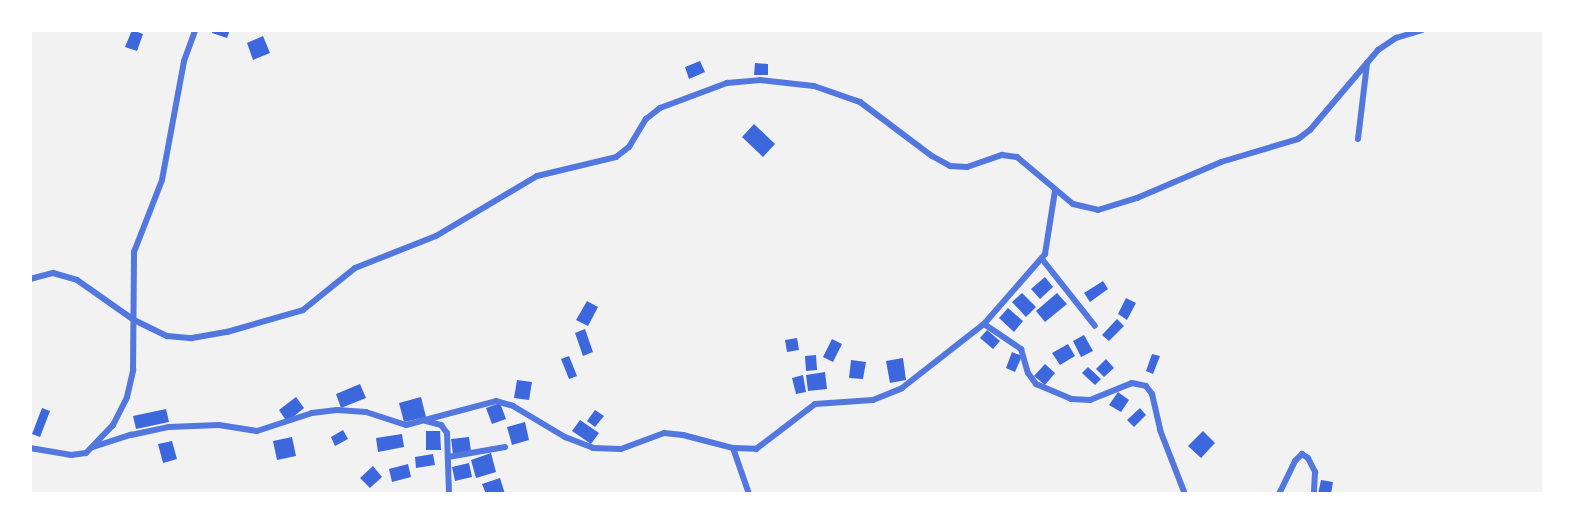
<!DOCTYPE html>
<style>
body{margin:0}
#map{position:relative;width:1574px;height:524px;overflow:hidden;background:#f2f2f2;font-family:Spectral,serif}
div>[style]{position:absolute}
.building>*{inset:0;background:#3d67dc}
.minor>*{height:6px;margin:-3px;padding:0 3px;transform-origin:3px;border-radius:3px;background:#5277de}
span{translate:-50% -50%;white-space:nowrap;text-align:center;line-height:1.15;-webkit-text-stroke:4.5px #fff;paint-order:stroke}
.frame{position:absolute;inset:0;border:32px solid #fff;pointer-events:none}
</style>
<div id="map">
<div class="building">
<div style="clip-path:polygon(132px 30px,143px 34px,137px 51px,125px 47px)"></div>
<div style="clip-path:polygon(213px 30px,230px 30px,227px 38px,212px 33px)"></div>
<div style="clip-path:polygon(263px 36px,270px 53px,253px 60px,247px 43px)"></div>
<div style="clip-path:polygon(700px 61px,705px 72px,689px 79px,685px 67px)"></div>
<div style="clip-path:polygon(755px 63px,768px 64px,768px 75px,754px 75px)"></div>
<div style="clip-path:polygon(754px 124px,775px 144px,763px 157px,742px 137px)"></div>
<div style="clip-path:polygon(1045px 277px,1053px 287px,1040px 299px,1031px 289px)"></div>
<div style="clip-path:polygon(1103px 281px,1108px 289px,1090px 302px,1084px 293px)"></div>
<div style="clip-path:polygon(1022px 293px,1036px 307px,1026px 317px,1012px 302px)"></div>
<div style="clip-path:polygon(1057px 293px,1067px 304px,1045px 322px,1036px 311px)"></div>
<div style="clip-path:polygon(1126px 298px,1136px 303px,1127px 320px,1118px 314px)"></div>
<div style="clip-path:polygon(587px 301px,598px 307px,588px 326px,576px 320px)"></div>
<div style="clip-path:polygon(1008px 308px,1023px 321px,1014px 332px,999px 318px)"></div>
<div style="clip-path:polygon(1117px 319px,1124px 326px,1109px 341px,1102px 335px)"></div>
<div style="clip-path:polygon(585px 329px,593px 352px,583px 356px,575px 333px)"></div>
<div style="clip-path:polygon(987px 330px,1000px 341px,993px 349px,980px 338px)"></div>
<div style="clip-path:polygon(1084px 335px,1093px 351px,1081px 357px,1073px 341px)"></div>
<div style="clip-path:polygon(797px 338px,799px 350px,787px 352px,785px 340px)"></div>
<div style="clip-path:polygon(832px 339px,842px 344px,833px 362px,823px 357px)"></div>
<div style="clip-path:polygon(1068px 344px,1075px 356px,1060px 365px,1052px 353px)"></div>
<div style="clip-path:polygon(1012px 352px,1022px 356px,1015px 372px,1006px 368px)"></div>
<div style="clip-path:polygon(1152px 354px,1160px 356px,1153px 374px,1146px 371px)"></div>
<div style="clip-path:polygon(816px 355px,817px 370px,806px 371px,805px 356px)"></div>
<div style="clip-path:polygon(569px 356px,577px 376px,569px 379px,561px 359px)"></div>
<div style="clip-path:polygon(903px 358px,906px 380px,890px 383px,886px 361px)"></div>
<div style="clip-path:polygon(1106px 359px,1114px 368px,1104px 377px,1096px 369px)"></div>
<div style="clip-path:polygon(851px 360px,866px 362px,863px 379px,849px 378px)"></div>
<div style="clip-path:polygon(1045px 364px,1055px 373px,1045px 385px,1034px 376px)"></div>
<div style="clip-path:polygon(1088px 367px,1101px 379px,1095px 385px,1082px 373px)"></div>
<div style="clip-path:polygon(825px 372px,827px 389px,808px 391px,806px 375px)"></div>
<div style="clip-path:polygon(803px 375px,806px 392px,796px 394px,792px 378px)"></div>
<div style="clip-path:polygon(517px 380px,532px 382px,529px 400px,514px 398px)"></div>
<div style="clip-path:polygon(360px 384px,366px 398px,341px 408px,336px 394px)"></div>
<div style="clip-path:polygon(1118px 392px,1129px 400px,1121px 412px,1109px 405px)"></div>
<div style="clip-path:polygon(296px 397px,304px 408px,287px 422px,279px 410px)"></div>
<div style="clip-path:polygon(421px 397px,426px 417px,404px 422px,399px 403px)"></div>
<div style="clip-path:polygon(500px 403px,506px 419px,492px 424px,486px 408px)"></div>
<div style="clip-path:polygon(42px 408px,50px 411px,40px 437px,32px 434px)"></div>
<div style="clip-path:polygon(1140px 408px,1146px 415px,1134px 427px,1127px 420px)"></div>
<div style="clip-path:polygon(166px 409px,169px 422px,136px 429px,133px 416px)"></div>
<div style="clip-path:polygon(595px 410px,604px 416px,595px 427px,587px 421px)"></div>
<div style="clip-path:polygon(580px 420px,599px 433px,591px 444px,572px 431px)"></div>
<div style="clip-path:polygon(525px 422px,529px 440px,512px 445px,507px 427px)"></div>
<div style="clip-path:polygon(343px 430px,348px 439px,335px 446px,331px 437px)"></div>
<div style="clip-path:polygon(426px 431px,440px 431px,441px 450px,426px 450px)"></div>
<div style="clip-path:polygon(1203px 431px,1215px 443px,1201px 458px,1188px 446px)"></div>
<div style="clip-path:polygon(402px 434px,404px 447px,378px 452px,376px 438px)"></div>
<div style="clip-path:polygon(292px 437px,296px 456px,277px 460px,273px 441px)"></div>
<div style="clip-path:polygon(469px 437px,471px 451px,453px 454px,451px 439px)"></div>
<div style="clip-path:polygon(172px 441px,177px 459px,163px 463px,158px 444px)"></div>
<div style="clip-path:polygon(491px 453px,496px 472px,476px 478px,471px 460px)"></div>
<div style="clip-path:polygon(433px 454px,435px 465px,416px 468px,415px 457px)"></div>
<div style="clip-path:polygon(469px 463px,472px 477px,455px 481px,452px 467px)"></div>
<div style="clip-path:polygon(408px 464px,411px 477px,392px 482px,389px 469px)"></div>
<div style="clip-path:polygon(373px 466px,382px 477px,370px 488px,360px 478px)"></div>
<div style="clip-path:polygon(500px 478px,505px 494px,486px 494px,482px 484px)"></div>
<div style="clip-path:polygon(1321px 480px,1333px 482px,1331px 494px,1318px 494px)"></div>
</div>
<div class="minor">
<div style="left:1358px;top:139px;width:77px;rotate:-83.2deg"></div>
<div style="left:1042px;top:259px;width:85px;rotate:51.7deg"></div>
<div style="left:30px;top:279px;width:24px;rotate:-15deg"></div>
<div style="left:53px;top:273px;width:25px;rotate:16deg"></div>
<div style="left:77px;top:280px;width:70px;rotate:35.1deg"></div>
<div style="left:134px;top:320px;width:37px;rotate:26deg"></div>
<div style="left:167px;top:336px;width:25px;rotate:5deg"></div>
<div style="left:192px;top:338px;width:36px;rotate:-10deg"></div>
<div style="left:227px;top:332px;width:79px;rotate:-16.1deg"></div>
<div style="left:303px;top:310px;width:67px;rotate:-38.9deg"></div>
<div style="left:355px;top:268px;width:87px;rotate:-21.6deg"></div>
<div style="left:436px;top:236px;width:117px;rotate:-30.7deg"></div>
<div style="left:537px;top:176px;width:81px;rotate:-13.5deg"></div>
<div style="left:616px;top:157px;width:16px;rotate:-38deg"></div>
<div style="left:629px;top:147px;width:33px;rotate:-59deg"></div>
<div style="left:646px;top:119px;width:18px;rotate:-38deg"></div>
<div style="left:660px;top:108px;width:72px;rotate:-20.5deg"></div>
<div style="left:727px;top:83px;width:33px;rotate:-5deg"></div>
<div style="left:760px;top:80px;width:54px;rotate:6.3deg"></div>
<div style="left:814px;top:86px;width:49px;rotate:19.2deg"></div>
<div style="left:860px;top:102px;width:90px;rotate:36.9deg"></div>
<div style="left:932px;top:156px;width:21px;rotate:29deg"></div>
<div style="left:950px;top:166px;width:17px;rotate:3deg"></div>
<div style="left:967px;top:167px;width:37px;rotate:-19deg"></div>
<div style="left:1002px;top:155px;width:15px;rotate:8deg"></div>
<div style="left:1017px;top:157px;width:73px;rotate:40deg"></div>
<div style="left:1073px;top:204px;width:26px;rotate:13deg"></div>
<div style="left:1098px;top:210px;width:41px;rotate:-17.1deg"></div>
<div style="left:1137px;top:198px;width:91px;rotate:-23.2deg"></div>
<div style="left:1221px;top:162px;width:80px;rotate:-16.6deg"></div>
<div style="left:1298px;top:139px;width:15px;rotate:-37deg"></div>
<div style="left:1310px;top:130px;width:105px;rotate:-49.6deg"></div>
<div style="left:1378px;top:50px;width:22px;rotate:-34deg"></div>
<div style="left:1396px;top:38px;width:27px;rotate:-17deg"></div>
<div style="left:984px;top:324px;width:45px;rotate:34deg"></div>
<div style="left:1021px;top:349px;width:25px;rotate:74deg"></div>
<div style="left:1028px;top:373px;width:14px;rotate:54deg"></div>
<div style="left:1036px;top:384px;width:38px;rotate:23deg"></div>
<div style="left:1071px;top:399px;width:19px;rotate:3deg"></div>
<div style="left:1090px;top:400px;width:45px;rotate:-22deg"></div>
<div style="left:1132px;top:383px;width:14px;rotate:12deg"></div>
<div style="left:1146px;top:386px;width:10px;rotate:53deg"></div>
<div style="left:1152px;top:394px;width:37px;rotate:77deg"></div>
<div style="left:1160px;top:430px;width:69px;rotate:68.7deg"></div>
<div style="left:426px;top:421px;width:16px;rotate:15deg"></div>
<div style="left:441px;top:425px;width:10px;rotate:53deg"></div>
<div style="left:447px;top:433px;width:61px;rotate:88.1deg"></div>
<div style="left:93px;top:447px;width:40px;rotate:-18deg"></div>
<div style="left:131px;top:435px;width:39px;rotate:-12deg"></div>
<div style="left:169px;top:427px;width:50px;rotate:-2.3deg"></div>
<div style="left:219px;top:425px;width:38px;rotate:9deg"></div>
<div style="left:257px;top:431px;width:58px;rotate:-18.1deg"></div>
<div style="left:312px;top:413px;width:25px;rotate:-7deg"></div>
<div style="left:337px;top:410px;width:29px;rotate:4deg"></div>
<div style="left:366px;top:412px;width:42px;rotate:18deg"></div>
<div style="left:406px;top:425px;width:93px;rotate:-14.9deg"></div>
<div style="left:496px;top:401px;width:18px;rotate:16deg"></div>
<div style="left:513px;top:406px;width:61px;rotate:30.8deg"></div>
<div style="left:565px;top:437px;width:30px;rotate:21deg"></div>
<div style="left:593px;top:448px;width:28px;rotate:2deg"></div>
<div style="left:621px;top:449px;width:46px;rotate:-20.4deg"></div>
<div style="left:664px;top:433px;width:19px;rotate:6deg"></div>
<div style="left:683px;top:435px;width:52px;rotate:14.6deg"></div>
<div style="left:733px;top:448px;width:23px;rotate:2deg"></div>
<div style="left:756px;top:449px;width:74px;rotate:-37.3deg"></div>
<div style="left:815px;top:404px;width:58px;rotate:-3.9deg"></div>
<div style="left:873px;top:400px;width:31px;rotate:-22deg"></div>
<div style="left:902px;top:388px;width:104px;rotate:-38deg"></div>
<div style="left:984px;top:324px;width:93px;rotate:-48.9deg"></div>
<div style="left:1045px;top:254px;width:64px;rotate:-81deg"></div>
<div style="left:30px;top:448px;width:42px;rotate:9.7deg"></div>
<div style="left:71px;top:455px;width:15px;rotate:-8deg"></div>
<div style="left:86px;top:453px;width:39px;rotate:-46deg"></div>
<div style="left:113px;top:425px;width:31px;rotate:-63deg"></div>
<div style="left:127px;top:397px;width:28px;rotate:-77deg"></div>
<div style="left:133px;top:370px;width:118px;rotate:-89.5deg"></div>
<div style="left:134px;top:252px;width:77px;rotate:-68.7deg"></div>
<div style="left:162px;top:180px;width:121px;rotate:-79.5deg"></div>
<div style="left:184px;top:61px;width:33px;rotate:-70deg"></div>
<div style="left:733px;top:448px;width:49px;rotate:70.8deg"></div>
<div style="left:448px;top:457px;width:58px;rotate:-10deg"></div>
<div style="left:1279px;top:494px;width:37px;rotate:-64deg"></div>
<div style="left:1295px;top:461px;width:10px;rotate:-45deg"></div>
<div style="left:1302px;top:454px;width:7px;rotate:34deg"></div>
<div style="left:1308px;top:458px;width:16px;rotate:63deg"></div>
<div style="left:1315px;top:472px;width:22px;rotate:93deg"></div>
</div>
<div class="frame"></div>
</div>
